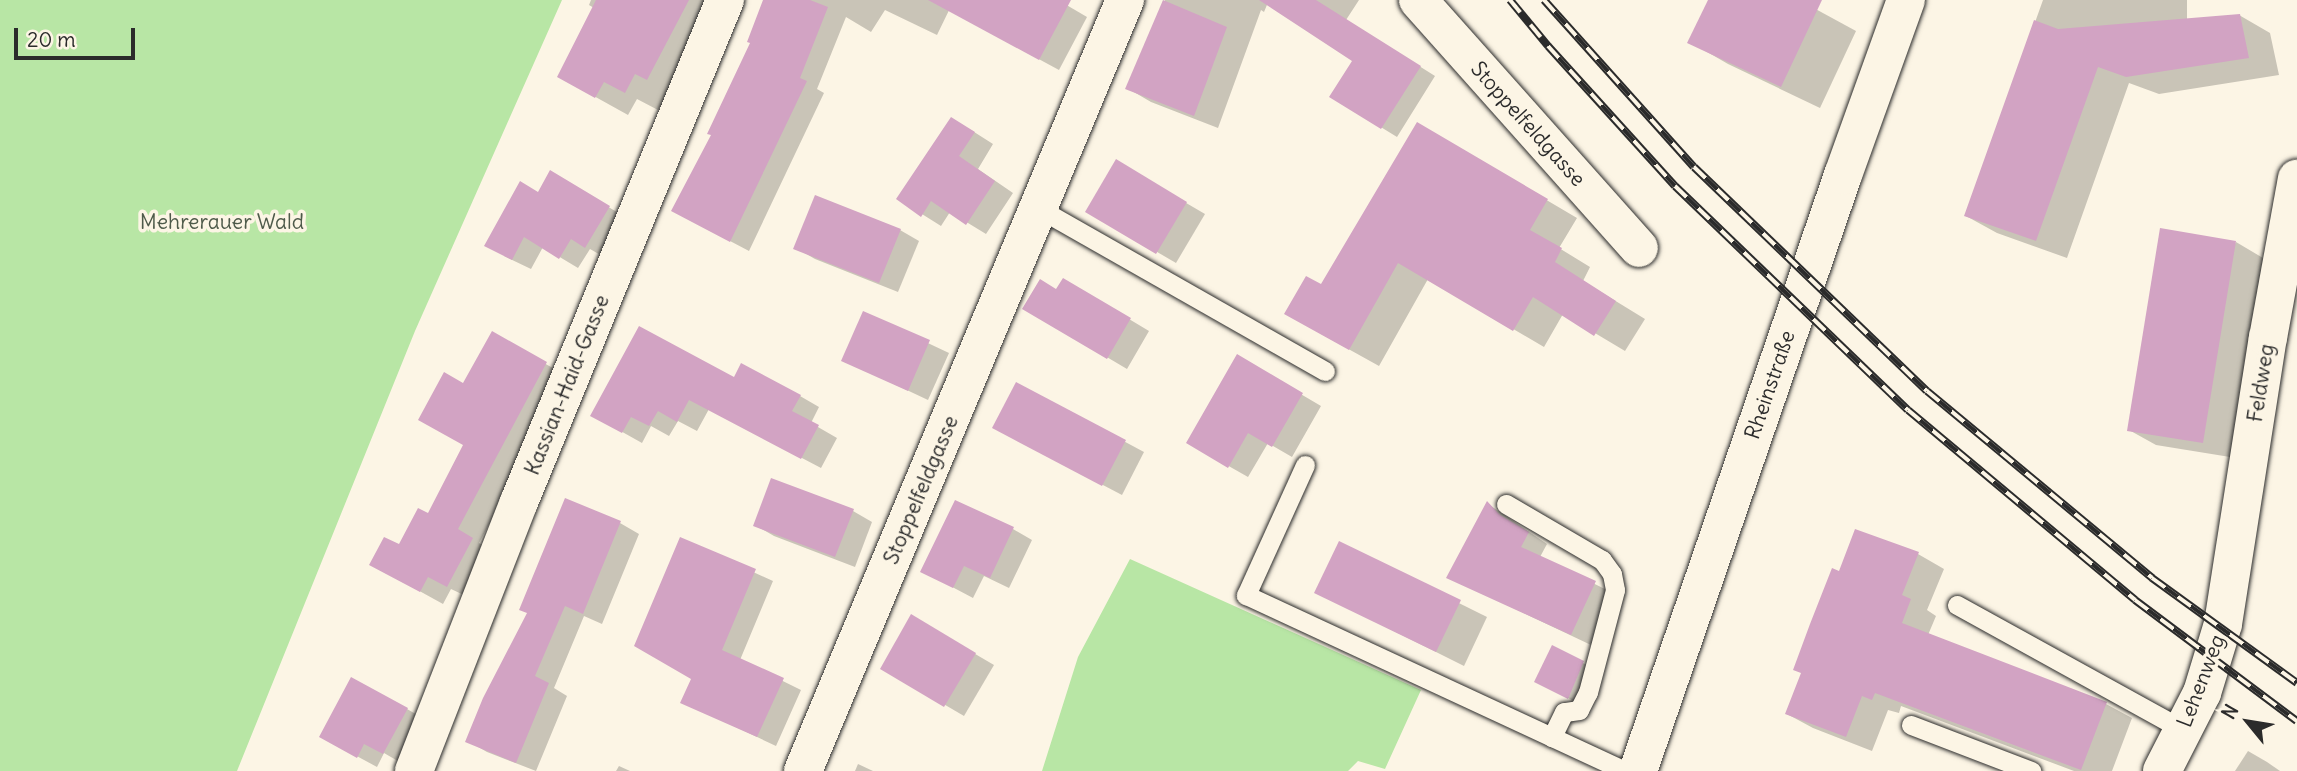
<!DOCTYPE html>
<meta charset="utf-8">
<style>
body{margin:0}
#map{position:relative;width:2297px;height:771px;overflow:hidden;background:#fcf5e5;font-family:Delius,sans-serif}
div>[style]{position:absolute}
.green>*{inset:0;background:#b8e6a5}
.shadow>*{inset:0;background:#0003}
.building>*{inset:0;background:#d2a3c3}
.roads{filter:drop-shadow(0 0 2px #2b2b2b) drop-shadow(0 0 2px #2b2b2b)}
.service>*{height:19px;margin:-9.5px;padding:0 9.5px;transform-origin:9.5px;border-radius:9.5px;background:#fcf5e5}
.minor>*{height:38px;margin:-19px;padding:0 19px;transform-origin:19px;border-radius:19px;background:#fcf5e5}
.primary>*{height:38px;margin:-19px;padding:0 19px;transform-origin:19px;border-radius:19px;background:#fcf5e5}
.rail>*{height:8px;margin-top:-4px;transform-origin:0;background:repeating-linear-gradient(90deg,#fcf5e5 0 16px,#2b2b2b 0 32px);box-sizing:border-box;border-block:2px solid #2b2b2b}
span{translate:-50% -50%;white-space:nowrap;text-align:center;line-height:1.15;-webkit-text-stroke:7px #fcf5e5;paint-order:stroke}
.street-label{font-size:21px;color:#2b2b2b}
.park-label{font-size:21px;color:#4e5a4a}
.north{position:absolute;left:2213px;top:687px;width:70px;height:70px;-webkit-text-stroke:5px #fcf5e5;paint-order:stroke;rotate:300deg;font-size:19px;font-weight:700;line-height:28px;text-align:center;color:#2b2b2b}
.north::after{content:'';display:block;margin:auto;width:24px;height:32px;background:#2b2b2b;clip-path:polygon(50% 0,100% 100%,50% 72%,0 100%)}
.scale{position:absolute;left:14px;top:28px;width:121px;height:32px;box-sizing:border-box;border:4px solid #2b2b2b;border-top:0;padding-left:9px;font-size:21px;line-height:24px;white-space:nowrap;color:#2b2b2b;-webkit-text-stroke:5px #fcf5e5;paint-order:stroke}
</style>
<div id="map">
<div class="green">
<div style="clip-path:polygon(0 0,562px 0,415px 331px,237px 771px,0 771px)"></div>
<div style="clip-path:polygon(1130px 559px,1421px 690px,1385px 769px,1358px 761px,1348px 771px,1042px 771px,1078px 657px)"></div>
</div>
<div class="shadow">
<div style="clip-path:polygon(591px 0,731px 0,658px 110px,637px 99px,628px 115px,592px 95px,594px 8px,589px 5px)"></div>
<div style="clip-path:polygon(765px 0,954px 0,937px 35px,885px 10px,871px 32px,846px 17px,817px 89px,824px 93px,749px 251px,692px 221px,713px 135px,752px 43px)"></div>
<div style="clip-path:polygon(976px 0,1058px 0,1087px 17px,1059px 70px,985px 30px)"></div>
<div style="clip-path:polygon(1165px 0,1269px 0,1264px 12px,1261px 10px,1218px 128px,1151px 102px,1127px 88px)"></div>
<div style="clip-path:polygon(1292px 0,1359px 0,1346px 20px,1435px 76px,1397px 137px,1332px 97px,1355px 60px)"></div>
<div style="clip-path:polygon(1710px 0,1799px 0,1856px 31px,1820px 108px,1728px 64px,1690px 42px)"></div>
<div style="clip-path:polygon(2043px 0,2187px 0,2187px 20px,2239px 15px,2270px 33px,2279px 75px,2159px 94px,2129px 83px,2067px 258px,1997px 233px,1966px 216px)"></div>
<div style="clip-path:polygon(1418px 124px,1577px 218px,1559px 248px,1590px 267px,1583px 281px,1645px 319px,1625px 351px,1563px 314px,1544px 347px,1428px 279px,1379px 366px,1316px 331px,1322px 286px)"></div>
<div style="clip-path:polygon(971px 130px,993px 144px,978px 169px,1013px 193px,986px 234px,950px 212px,941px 226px,898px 199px)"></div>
<div style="clip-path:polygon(1116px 162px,1205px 214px,1176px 263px,1087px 211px)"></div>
<div style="clip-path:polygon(551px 173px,627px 218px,604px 257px,590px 249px,578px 268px,543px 247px,531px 269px,504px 256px)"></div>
<div style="clip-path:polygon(900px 230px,919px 241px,898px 292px,815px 259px,796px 248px)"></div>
<div style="clip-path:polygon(2236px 242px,2263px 258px,2230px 457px,2156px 445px,2129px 430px)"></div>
<div style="clip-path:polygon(1064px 280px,1149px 331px,1127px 369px,1024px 308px,1057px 291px)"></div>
<div style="clip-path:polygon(864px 313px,949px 353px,928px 400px,843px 360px)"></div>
<div style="clip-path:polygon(492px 334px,569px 377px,479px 543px,495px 552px,470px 598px,451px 589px,443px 604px,394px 577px,400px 547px,428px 516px,465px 445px,463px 385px)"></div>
<div style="clip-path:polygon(1238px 357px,1321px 406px,1292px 457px,1268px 443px,1248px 477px,1188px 443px)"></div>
<div style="clip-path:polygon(735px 379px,800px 396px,819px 407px,811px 423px,837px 438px,821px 468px,709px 409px,697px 431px,678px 421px,669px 436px,651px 426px,642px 443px,592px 415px)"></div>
<div style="clip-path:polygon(1017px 384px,1144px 452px,1122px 495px,1013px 438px)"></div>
<div style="clip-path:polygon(1488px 504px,1547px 544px,1540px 557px,1615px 594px,1591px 645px,1448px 577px)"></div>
<div style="clip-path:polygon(853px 511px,872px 522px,855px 567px,774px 536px,755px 525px)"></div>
<div style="clip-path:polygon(620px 523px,639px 534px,602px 624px,584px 616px,554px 688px,567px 696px,536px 771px,487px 752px,468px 741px,528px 614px)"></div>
<div style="clip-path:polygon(1013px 529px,1032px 540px,1009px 588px,984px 576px,973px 598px,922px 571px)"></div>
<div style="clip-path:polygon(681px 539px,773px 581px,740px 660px,801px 690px,776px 746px,683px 702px,693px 678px)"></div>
<div style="clip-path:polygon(1340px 544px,1487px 617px,1464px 666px,1316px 592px)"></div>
<div style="clip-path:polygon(1918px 554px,1944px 569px,1927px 610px,1936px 616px,1928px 635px,2106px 704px,2132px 718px,2112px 771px,2074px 771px,1901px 706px,1899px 713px,1888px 710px,1872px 751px,1813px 728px,1787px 714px,1841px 573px)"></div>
<div style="clip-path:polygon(912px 617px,994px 665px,964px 716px,882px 668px)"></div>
<div style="clip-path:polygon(1583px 663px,1592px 668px,1578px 703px,1546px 687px)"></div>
<div style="clip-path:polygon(407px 709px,426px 720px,403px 764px,384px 753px,377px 767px,340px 747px)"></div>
<div style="clip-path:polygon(2248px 751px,2267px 762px,2280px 771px,2235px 771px)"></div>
<div style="clip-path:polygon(858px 764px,873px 771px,855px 771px)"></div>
<div style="clip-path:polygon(619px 766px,630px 771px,616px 771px)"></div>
</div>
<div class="building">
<div style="clip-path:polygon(596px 0,689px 0,647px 80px,635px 74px,625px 93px,604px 82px,595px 98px,557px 77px)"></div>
<div style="clip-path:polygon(763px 0,810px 0,828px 7px,800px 78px,807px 81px,730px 242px,671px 211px,711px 135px,707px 134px,750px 43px,747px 42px)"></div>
<div style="clip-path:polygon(928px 0,1071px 0,1039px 60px)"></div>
<div style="clip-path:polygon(1163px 0,1227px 27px,1194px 116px,1125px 89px)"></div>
<div style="clip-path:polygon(1259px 0,1316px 0,1421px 66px,1381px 129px,1329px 97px,1352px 61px)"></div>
<div style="clip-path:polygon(1708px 0,1822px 0,1781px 87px,1687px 43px)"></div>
<div style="clip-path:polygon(2240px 14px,2249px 58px,2126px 77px,2098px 67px,2036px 241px,1964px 216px,2034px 20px,2058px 29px)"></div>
<div style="clip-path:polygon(951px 117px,975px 132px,959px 156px,995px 181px,966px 225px,931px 201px,921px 217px,896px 199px)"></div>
<div style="clip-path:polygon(1417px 122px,1548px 199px,1530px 230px,1562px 248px,1555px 262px,1616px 301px,1594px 336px,1533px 297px,1513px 331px,1398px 263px,1349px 350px,1284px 314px,1306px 276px,1321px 284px)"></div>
<div style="clip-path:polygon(1116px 159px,1187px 202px,1156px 254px,1085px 212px)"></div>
<div style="clip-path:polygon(550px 170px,610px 206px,585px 248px,571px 239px,559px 259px,524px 237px,512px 260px,484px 246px,520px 181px,538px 192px)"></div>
<div style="clip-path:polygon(815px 195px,901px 229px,879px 283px,793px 249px)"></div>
<div style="clip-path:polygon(2160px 228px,2236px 241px,2203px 443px,2127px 431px)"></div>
<div style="clip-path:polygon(1063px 278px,1131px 318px,1107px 359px,1022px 309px,1040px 279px,1056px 289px)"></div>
<div style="clip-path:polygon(863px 311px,930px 340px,908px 391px,841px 361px)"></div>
<div style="clip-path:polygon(639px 326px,734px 377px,741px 363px,801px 395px,792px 411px,819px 425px,801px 459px,689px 400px,677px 422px,658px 411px,649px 426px,631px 417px,622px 433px,590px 416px)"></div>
<div style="clip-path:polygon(492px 331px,547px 362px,458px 529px,473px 538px,447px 587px,428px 577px,420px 592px,369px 565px,384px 537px,399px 544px,418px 508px,428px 513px,463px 445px,418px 420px,444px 372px,463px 383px)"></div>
<div style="clip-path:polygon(1237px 354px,1303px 393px,1272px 447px,1248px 433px,1228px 468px,1186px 443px)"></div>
<div style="clip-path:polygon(1016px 382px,1126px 440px,1102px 486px,992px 428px)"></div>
<div style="clip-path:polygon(771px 478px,854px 509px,835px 557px,753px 526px)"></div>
<div style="clip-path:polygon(565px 498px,621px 521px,583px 614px,565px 606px,535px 676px,549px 683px,516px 763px,465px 742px,483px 698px,527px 613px,519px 610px)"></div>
<div style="clip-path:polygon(955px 500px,1014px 527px,990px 578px,964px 566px,953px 588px,920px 572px)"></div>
<div style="clip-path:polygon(1487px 501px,1500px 515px,1529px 532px,1521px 547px,1596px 581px,1571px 635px,1446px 578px)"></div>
<div style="clip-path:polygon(1855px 529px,1919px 552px,1902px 595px,1911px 599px,1902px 623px,2107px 702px,2081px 770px,1875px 693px,1872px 700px,1862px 696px,1846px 737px,1785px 714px,1801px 673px,1793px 670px,1810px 624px,1832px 568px,1839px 571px)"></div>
<div style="clip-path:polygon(680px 537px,756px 569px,722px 650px,784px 678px,757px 737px,680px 703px,691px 679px,634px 646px)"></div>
<div style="clip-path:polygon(1339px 541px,1461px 600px,1436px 652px,1314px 593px)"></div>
<div style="clip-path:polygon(911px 614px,976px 653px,944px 707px,880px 669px)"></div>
<div style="clip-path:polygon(1552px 645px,1584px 661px,1568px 699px,1534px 682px)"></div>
<div style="clip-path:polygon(351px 677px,408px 708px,383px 754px,364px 744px,357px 758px,319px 737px)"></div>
</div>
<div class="roads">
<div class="service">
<div style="left:1038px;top:208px;width:330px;rotate:29.6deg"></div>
<div style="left:1305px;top:465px;width:143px;rotate:114.4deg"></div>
<div style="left:1246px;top:595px;width:418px;rotate:24.9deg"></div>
<div style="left:1506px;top:504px;width:111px;rotate:30.3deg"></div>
<div style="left:1602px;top:560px;width:17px;rotate:54deg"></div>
<div style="left:1612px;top:574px;width:16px;rotate:79deg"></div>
<div style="left:1615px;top:590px;width:106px;rotate:104.8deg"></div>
<div style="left:1588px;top:692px;width:20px;rotate:117deg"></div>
<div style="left:1579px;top:710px;width:15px;rotate:172deg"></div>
<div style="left:1564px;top:712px;width:28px;rotate:116deg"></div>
<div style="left:1957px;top:605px;width:258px;rotate:28.9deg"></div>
<div style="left:1911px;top:725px;width:129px;rotate:21deg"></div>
</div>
<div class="minor">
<div style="left:1418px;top:0;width:332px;rotate:48.3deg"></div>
<div style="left:414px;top:771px;width:289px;rotate:-68.7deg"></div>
<div style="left:519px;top:502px;width:543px;rotate:-67.69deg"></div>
<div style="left:803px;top:771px;width:836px;rotate:-67.33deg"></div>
<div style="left:2162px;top:771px;width:88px;rotate:-62.9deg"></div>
<div style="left:2202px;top:693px;width:72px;rotate:-73.1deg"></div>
<div style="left:2223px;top:624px;width:290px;rotate:-81.1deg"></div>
<div style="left:2268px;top:338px;width:162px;rotate:-79.7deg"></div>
</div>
<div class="primary">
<div style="left:1638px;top:771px;width:630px;rotate:-71.02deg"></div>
<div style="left:1843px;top:175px;width:186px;rotate:-70.2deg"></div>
</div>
</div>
<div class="rail">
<div style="left:1510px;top:0;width:60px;rotate:50.4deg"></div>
<div style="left:1548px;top:46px;width:189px;rotate:47.8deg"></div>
<div style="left:1675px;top:186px;width:323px;rotate:43.9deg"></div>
<div style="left:1908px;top:410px;width:296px;rotate:39.9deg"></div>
<div style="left:2135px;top:600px;width:202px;rotate:36.8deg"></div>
<div style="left:1544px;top:0;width:224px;rotate:48.1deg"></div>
<div style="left:1694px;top:167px;width:323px;rotate:43.9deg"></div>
<div style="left:1927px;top:391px;width:293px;rotate:39.7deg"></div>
<div style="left:2152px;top:578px;width:179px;rotate:35.9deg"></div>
</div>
<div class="street-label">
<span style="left:1528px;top:124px;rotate:48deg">Stoppelfeldgasse</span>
<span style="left:2261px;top:383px;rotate:-81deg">Feldweg</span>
<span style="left:567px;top:385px;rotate:-68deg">Kassian-Haid-Gasse</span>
<span style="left:1770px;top:385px;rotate:-71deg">Rheinstraße</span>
<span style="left:921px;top:490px;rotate:-67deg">Stoppelfeldgasse</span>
<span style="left:2201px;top:681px;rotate:-69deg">Lehenweg</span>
</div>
<div class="park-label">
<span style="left:222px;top:222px">Mehrerauer Wald</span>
</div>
<div class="north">N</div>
<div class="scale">20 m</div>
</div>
